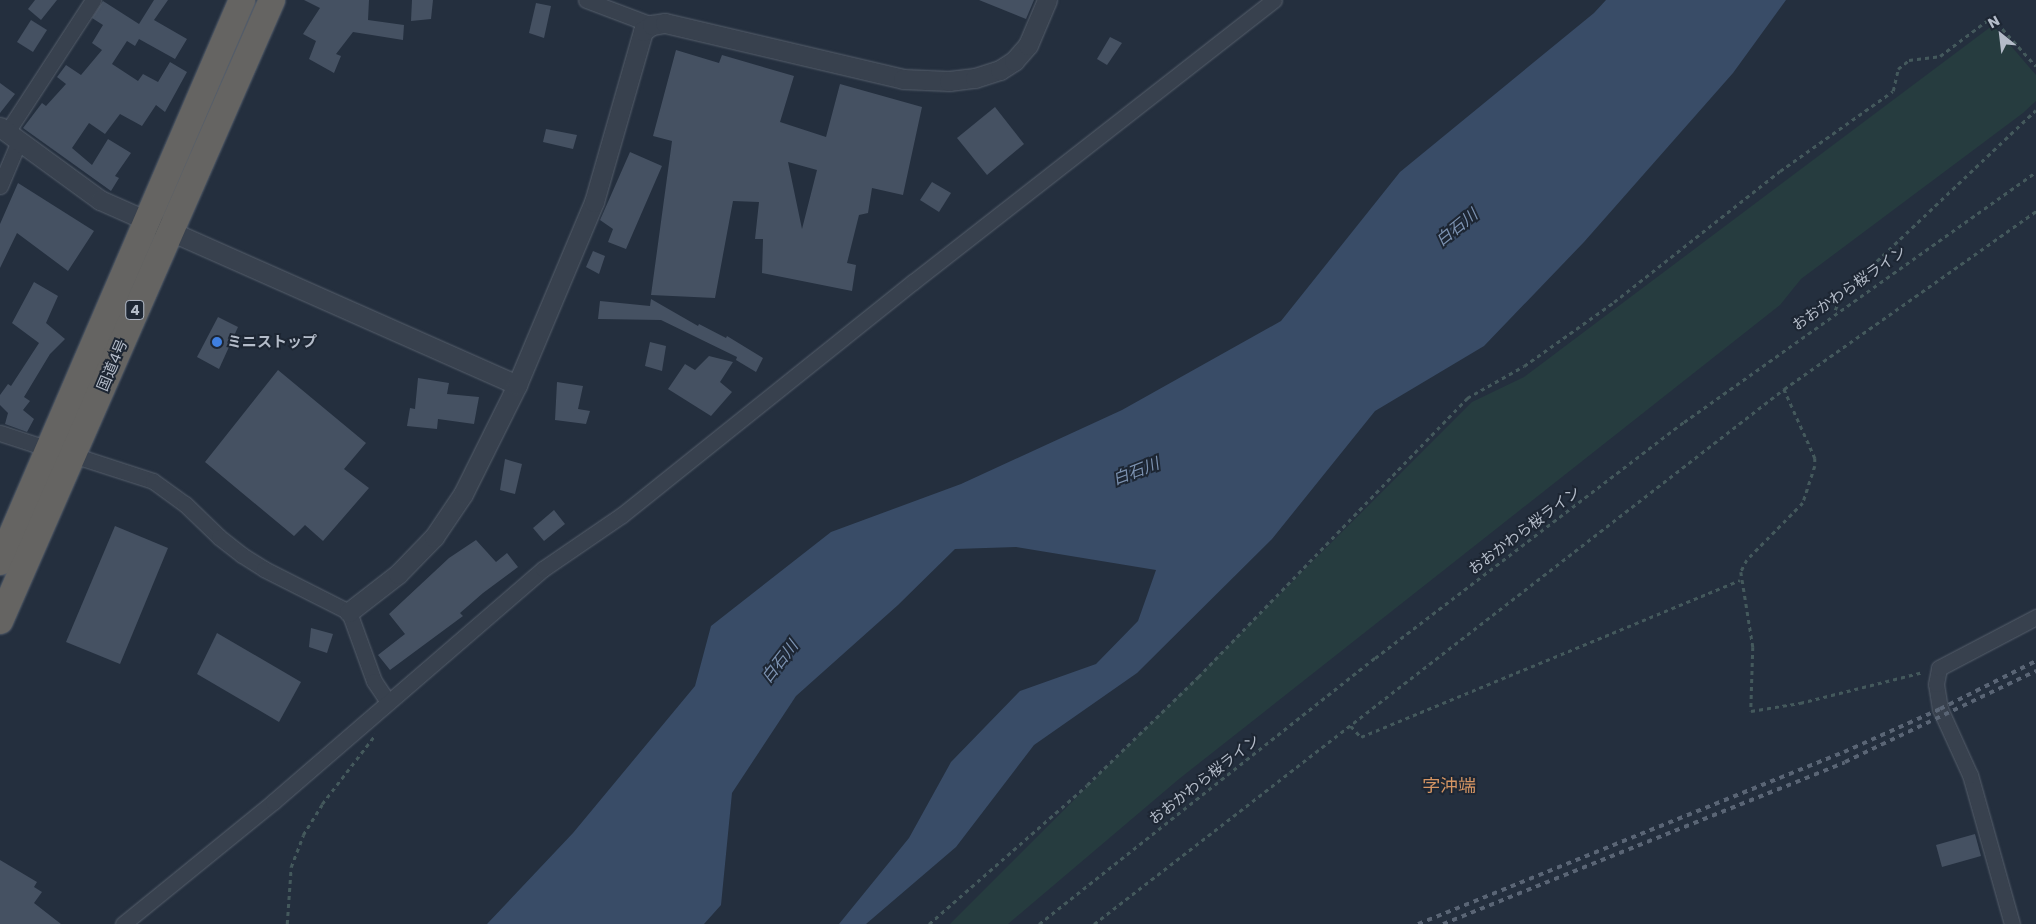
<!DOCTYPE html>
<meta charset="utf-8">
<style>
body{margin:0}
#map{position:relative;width:2036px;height:924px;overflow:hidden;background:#242f3e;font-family:Poppins,"Noto Sans JP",sans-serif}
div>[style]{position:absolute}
.green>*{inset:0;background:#263c3f}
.water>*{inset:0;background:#394c67}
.building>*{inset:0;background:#455162}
.path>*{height:2.5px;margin-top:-1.25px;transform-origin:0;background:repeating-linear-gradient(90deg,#44595c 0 4px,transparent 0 8px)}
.roads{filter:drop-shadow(0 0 1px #565f6c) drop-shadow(0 0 1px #565f6c)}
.minor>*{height:15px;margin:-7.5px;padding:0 7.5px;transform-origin:7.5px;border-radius:7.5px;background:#38414e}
.tertiary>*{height:19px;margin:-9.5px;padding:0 9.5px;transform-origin:9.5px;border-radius:9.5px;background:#38414e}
.trunk>*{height:26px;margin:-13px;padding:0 13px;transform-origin:13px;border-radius:13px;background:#656462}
.rail>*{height:4px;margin-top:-2px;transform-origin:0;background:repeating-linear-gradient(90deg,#5a6575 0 5px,transparent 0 10px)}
.dots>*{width:14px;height:14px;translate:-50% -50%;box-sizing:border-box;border:2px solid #1d2633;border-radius:50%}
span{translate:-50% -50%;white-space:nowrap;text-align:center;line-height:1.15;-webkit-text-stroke:4px #1d2633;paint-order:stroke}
.shield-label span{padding:1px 4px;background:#1d2633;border:1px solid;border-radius:4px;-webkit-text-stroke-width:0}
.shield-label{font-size:14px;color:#b4bcc9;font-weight:700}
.street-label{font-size:15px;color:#b4bcc9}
.poi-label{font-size:15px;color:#b4bcc9;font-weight:700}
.left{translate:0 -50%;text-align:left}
.water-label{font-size:16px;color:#7c92b1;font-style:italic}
.quarter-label{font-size:18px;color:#d59563}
.north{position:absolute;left:1976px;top:10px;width:50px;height:50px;-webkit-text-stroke:4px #1d2633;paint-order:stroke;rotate:331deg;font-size:14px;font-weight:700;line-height:20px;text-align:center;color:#b4bcc9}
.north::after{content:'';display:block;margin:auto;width:18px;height:22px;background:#b4bcc9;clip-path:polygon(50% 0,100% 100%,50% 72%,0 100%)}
</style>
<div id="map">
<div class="green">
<div style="clip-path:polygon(1993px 25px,2036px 75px,2036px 101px,2023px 113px,1801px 279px,1780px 305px,1179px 779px,1008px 924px,950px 924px,1472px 402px,1524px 377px)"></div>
</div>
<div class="water">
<div style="clip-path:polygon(1606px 0,1786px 0,1733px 73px,1584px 242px,1484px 346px,1375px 411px,1272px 539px,1137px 673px,1034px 745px,956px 847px,866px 924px,839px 924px,909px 838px,951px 762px,1020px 691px,1096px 664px,1138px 621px,1156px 570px,1016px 547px,955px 549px,898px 605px,796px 696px,732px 793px,721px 905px,704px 924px,487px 924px,573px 833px,695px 686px,711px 626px,831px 532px,961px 484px,1122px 410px,1281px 321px,1400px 172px,1594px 13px)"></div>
</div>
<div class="building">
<div style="clip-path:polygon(35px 0,57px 0,41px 20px,28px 9px)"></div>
<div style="clip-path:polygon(154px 0,168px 0,154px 20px,187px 39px,175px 59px,139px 39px,135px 46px,127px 41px,112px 64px,138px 81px,143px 74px,158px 82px,170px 62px,187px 72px,165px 112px,156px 105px,142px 126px,120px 114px,105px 134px,89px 123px,72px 148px,92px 165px,108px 139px,131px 153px,115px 176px,119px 178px,111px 191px,23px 128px,42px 103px,46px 106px,66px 84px,57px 77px,66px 65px,81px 75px,102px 50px,92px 43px,103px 25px,92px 18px,103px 1px,139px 24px)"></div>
<div style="clip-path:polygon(304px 0,369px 0,368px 20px,404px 25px,403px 40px,353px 32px,336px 54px,341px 56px,334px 73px,309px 59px,316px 41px,303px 34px,320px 8px)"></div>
<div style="clip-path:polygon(412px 0,433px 0,431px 19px,411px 21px)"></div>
<div style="clip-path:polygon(979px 0,1034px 0,1026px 19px)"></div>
<div style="clip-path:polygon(536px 3px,551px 6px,544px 38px,529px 33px)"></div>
<div style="clip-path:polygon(31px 20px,47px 30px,33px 52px,17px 42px)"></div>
<div style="clip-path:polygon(1110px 37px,1122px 43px,1107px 65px,1097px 59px)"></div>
<div style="clip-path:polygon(evenodd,676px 50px,719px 63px,722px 55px,794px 76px,780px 122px,826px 137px,840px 84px,922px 107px,903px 195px,872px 188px,868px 213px,859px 215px,847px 263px,856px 265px,852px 291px,762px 273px,763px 239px,755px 239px,759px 202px,733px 201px,715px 298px,651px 295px,672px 141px,653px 136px,676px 50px,788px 162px,817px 170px,802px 229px,788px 162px)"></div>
<div style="clip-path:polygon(0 83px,15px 94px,0 113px)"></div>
<div style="clip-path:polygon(995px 107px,1024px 144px,987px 175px,957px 138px)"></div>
<div style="clip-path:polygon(546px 129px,577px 135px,573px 149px,543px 142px)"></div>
<div style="clip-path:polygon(630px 152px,662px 166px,626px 249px,608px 242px,613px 229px,600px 220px)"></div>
<div style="clip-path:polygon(932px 182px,951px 193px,939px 212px,920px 200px)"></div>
<div style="clip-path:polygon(18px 183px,94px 231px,68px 271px,17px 233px,0 268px,0 224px)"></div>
<div style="clip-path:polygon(593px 251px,605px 256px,599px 274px,586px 267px)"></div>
<div style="clip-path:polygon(34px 282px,58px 296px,46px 323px,65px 339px,50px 354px,24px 397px,30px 401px,23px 410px,34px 419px,27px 432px,5px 424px,8px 413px,0 405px,0 395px,8px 384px,11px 386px,39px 343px,12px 323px)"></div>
<div style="clip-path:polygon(651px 299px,698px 326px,699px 324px,726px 338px,727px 336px,763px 358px,756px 372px,736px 360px,737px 357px,661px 320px,598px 319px,600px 301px,650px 306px)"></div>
<div style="clip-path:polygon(218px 317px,238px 327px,219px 369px,197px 357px)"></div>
<div style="clip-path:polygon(650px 342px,666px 346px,662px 371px,645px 366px)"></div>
<div style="clip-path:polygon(709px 356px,733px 362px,720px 382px,732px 392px,711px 416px,668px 389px,685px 364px,695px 370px)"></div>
<div style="clip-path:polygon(278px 370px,366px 443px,344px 469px,369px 488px,323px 541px,305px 525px,294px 536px,205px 462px)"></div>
<div style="clip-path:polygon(418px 378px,449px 383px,447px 394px,479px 397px,474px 424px,438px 419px,437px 429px,407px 426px,410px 408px,415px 409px)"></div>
<div style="clip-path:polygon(557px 382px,583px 386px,578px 409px,590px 411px,586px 424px,555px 420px)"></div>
<div style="clip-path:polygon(505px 459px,522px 464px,515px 494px,500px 490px)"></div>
<div style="clip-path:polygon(554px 510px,565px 524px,544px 541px,533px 528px)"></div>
<div style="clip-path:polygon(115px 526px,168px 548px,120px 664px,66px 642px)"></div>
<div style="clip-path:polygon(476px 540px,496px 562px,507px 553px,518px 567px,483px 593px,460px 613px,463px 616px,390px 670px,378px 655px,405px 634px,389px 614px,449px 558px)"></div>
<div style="clip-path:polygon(311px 628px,333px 634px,327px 653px,309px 647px)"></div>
<div style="clip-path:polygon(217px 633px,301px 682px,279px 722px,197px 674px)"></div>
<div style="clip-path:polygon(1975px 834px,1981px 856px,1942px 867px,1936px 845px)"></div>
<div style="clip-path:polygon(0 860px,37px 882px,34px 887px,42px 892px,34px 903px,61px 924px,0 924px)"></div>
</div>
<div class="path">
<div style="left:1835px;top:310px;width:17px;rotate:-66deg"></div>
<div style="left:1842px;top:294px;width:267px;rotate:-43.5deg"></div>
<div style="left:1784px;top:389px;width:309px;rotate:-35.2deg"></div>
<div style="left:1351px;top:726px;width:15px;rotate:48deg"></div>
<div style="left:1361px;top:737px;width:410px;rotate:-22.5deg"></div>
<div style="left:287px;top:924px;width:57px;rotate:-86deg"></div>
<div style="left:291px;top:867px;width:34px;rotate:-69deg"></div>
<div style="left:303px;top:835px;width:36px;rotate:-58deg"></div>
<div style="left:322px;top:804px;width:88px;rotate:-52.4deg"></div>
<div style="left:929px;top:924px;width:210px;rotate:-41.3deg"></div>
<div style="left:1087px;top:785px;width:155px;rotate:-44.2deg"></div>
<div style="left:1198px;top:677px;width:388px;rotate:-46deg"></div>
<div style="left:1467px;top:398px;width:65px;rotate:-29.3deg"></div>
<div style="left:1524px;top:366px;width:110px;rotate:-35.4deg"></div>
<div style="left:1614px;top:302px;width:211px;rotate:-38.3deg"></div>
<div style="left:1780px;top:171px;width:138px;rotate:-35.3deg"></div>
<div style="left:1893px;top:91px;width:23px;rotate:-77deg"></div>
<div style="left:1898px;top:69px;width:14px;rotate:-39deg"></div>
<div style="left:1909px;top:60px;width:31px;rotate:-7deg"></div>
<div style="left:1940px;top:56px;width:65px;rotate:-36.9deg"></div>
<div style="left:1992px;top:17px;width:66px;rotate:48.1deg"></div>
<div style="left:1039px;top:924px;width:429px;rotate:-38.4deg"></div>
<div style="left:1375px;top:658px;width:389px;rotate:-37.4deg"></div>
<div style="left:1684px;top:422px;width:432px;rotate:-35.4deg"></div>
<div style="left:1094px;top:924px;width:873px;rotate:-37.79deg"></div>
<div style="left:1784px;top:389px;width:76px;rotate:65.8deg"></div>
<div style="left:1815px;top:458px;width:8px;rotate:90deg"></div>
<div style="left:1815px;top:466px;width:39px;rotate:108deg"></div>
<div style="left:1803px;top:503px;width:80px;rotate:134.5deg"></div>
<div style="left:1747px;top:560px;width:13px;rotate:117deg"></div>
<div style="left:1741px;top:572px;width:76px;rotate:80.9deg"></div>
<div style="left:1753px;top:647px;width:64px;rotate:91.8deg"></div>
<div style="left:1751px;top:711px;width:50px;rotate:-9.3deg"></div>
<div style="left:1800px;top:703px;width:127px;rotate:-14.1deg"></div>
</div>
<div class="roads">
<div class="minor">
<div style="left:586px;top:0;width:71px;rotate:20.7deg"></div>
<div style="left:7px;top:132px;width:158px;rotate:-56.9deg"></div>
<div style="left:0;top:186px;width:49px;rotate:-67.1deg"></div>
<div style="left:0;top:433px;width:52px;rotate:18.1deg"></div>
<div style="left:73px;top:455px;width:84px;rotate:18deg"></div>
<div style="left:153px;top:481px;width:39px;rotate:36deg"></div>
<div style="left:185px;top:504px;width:47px;rotate:44.1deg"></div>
<div style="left:219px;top:537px;width:29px;rotate:38deg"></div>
<div style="left:242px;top:555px;width:26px;rotate:32deg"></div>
<div style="left:264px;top:569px;width:95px;rotate:26.8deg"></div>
<div style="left:349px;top:612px;width:73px;rotate:70.1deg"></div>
<div style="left:374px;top:681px;width:25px;rotate:56deg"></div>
<div style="left:123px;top:924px;width:193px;rotate:-39.1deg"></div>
<div style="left:273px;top:802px;width:357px;rotate:-40.8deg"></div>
<div style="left:543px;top:569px;width:96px;rotate:-34.4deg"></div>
<div style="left:622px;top:515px;width:373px;rotate:-38.7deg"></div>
<div style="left:913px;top:282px;width:458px;rotate:-38deg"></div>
<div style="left:2012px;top:924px;width:155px;rotate:-105.7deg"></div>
<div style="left:1970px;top:775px;width:72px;rotate:-114.4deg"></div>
<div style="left:1940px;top:709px;width:25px;rotate:-99deg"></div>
<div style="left:1936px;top:684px;width:16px;rotate:-79deg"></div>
<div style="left:1939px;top:668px;width:110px;rotate:-27.7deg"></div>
</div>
<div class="tertiary">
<div style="left:0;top:127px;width:124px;rotate:36.1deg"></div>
<div style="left:100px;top:200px;width:456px;rotate:23.9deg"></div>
<div style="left:349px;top:612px;width:62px;rotate:-37.8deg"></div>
<div style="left:398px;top:574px;width:52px;rotate:-45.8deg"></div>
<div style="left:434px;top:537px;width:52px;rotate:-56deg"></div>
<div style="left:463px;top:494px;width:122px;rotate:-63.6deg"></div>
<div style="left:517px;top:385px;width:199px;rotate:-67.2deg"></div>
<div style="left:594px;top:202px;width:178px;rotate:-74deg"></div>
<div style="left:643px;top:31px;width:11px;rotate:-34deg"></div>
<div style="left:652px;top:25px;width:13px;rotate:-9deg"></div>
<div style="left:665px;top:23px;width:244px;rotate:13.2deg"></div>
<div style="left:903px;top:79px;width:46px;rotate:2.5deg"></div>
<div style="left:949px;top:81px;width:26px;rotate:-7deg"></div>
<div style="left:975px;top:78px;width:26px;rotate:-18deg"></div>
<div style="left:1000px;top:70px;width:17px;rotate:-33deg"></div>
<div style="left:1014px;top:61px;width:21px;rotate:-49deg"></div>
<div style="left:1028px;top:45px;width:49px;rotate:-67.1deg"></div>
</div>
<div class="trunk">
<div style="left:0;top:562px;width:612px;rotate:-66.7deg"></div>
<div style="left:0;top:621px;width:678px;rotate:-66.35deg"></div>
</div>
</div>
<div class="rail">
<div style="left:1418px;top:924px;width:459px;rotate:-22deg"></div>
<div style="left:1844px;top:752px;width:105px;rotate:-24.1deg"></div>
<div style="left:1940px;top:709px;width:107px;rotate:-26.6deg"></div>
<div style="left:1443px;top:924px;width:433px;rotate:-21.9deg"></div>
<div style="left:1845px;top:762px;width:212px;rotate:-25.5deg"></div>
</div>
<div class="dots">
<div style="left:217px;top:342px;background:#3f7fe0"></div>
</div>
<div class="shield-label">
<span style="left:135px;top:310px">4</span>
</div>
<div class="street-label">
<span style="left:1849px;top:288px;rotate:-35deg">おおかわら桜ライン</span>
<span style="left:112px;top:365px;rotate:-67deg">国道4号</span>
<span style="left:1524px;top:530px;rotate:-37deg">おおかわら桜ライン</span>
<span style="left:1204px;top:779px;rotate:-38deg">おおかわら桜ライン</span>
</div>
<div class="poi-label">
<span class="left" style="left:227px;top:342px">ミニストップ</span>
</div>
<div class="water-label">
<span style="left:1457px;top:228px;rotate:-39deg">白石川</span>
<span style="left:1136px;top:472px;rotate:-21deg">白石川</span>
<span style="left:780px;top:662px;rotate:-52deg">白石川</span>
</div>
<div class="quarter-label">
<span style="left:1449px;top:786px">字沖端</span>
</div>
<div class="north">N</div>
</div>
